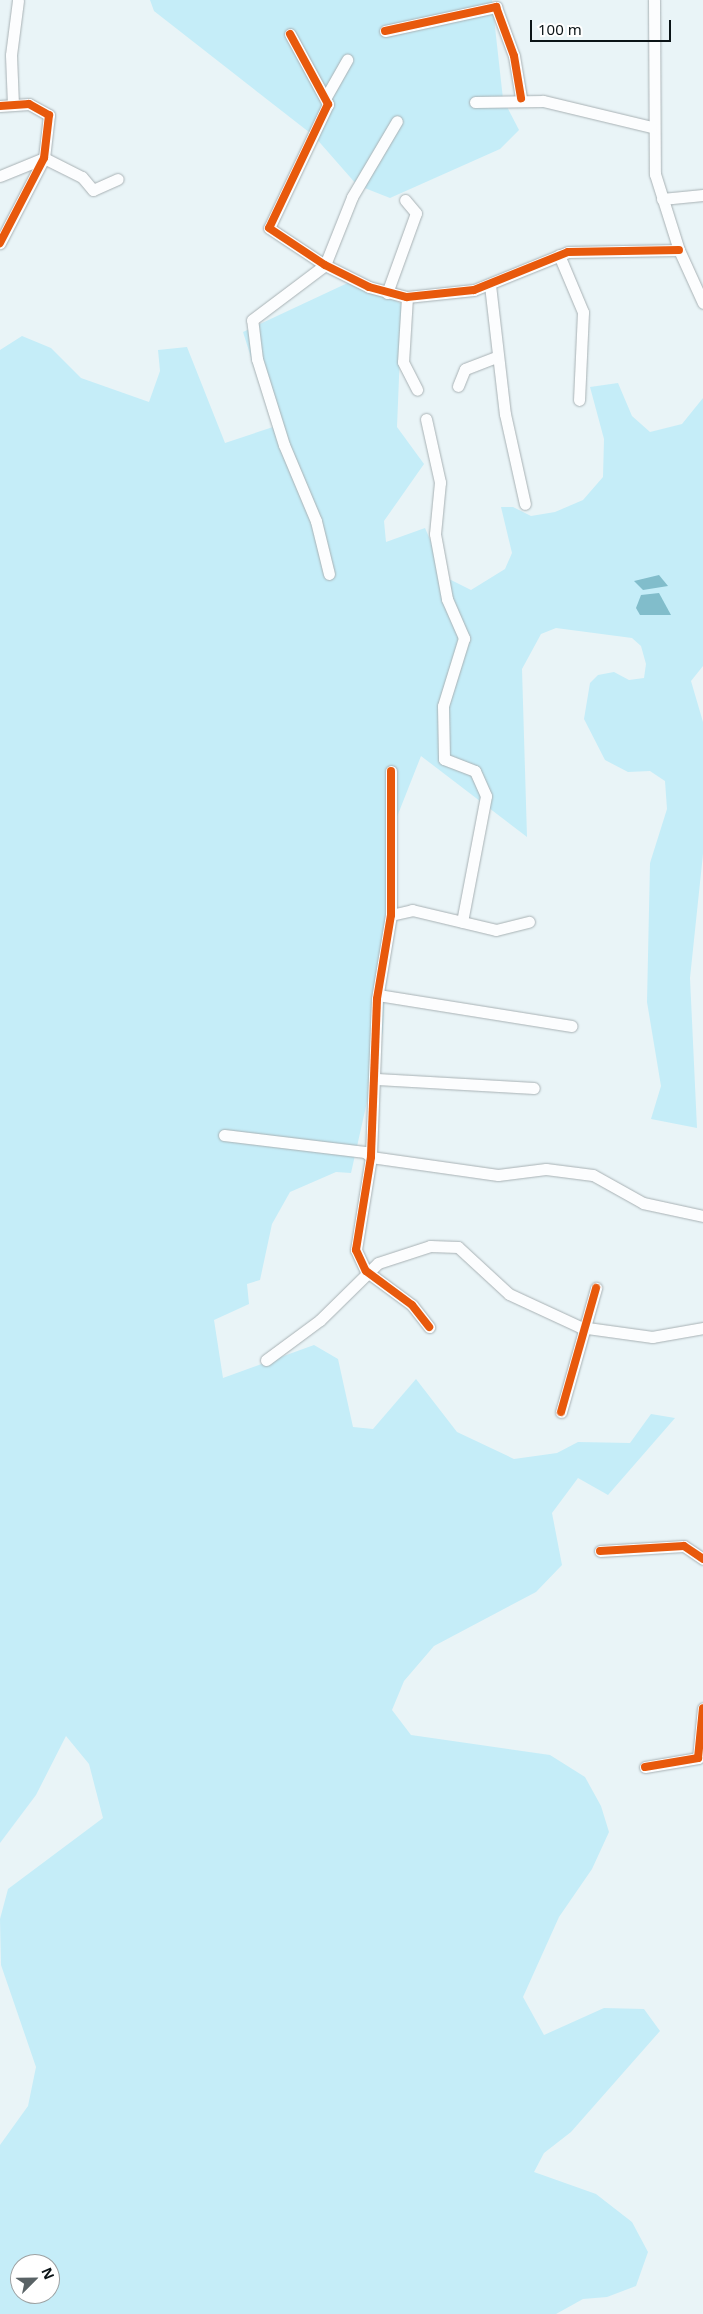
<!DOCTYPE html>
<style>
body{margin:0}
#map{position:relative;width:703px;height:2314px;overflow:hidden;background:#e9f4f7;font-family:"Noto Sans",sans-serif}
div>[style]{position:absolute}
.green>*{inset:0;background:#c5edf8}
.water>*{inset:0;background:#81bdcb}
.roads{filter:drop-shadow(0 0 1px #a8b1b4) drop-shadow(0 0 1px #a8b1b4)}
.minor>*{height:11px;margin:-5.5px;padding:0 5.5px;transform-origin:5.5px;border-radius:5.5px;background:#fcfdfe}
.cycleway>*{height:8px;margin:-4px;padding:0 4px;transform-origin:4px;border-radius:4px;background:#e8590c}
span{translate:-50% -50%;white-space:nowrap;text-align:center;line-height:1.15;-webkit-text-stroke:4.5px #fff;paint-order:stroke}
.north{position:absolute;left:10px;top:2254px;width:50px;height:50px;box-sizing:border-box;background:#fff;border:1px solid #9da1a2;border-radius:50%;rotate:67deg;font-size:14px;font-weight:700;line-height:20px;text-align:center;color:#0b1417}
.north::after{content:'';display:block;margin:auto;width:18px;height:22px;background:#596265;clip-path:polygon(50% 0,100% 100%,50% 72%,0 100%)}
.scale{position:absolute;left:530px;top:20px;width:141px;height:22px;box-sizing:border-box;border:2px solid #0b1417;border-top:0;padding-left:6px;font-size:15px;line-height:18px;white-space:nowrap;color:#0b1417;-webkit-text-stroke:4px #fff;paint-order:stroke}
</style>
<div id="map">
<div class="green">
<div style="clip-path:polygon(150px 0,492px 0,503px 99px,519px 130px,500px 149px,390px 198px,357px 185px,314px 136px,154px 11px)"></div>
<div style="clip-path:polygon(evenodd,354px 280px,402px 304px,397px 427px,424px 464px,384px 521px,386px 542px,425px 528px,447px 578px,471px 590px,505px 569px,512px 553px,501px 507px,513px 507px,531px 516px,555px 512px,583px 500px,603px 477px,604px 439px,590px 387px,618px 383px,632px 416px,650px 432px,682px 424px,703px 398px,703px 666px,691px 681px,703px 722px,703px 854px,690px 978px,697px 1128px,651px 1119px,661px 1086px,647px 1002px,650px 863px,667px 809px,665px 781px,650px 771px,628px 772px,605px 760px,584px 719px,590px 683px,598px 675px,614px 672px,629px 680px,644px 678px,646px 664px,641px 646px,632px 638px,556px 628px,541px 634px,522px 669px,527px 837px,421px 756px,393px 827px,383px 1031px,351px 1173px,336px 1172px,290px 1192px,272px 1224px,260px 1280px,247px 1284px,249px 1304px,214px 1320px,223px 1378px,314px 1345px,338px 1359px,353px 1427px,373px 1429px,416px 1379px,457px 1432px,514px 1459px,557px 1453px,578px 1442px,630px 1443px,651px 1414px,675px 1418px,608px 1495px,578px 1478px,552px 1513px,562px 1565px,536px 1592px,434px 1646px,404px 1681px,392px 1710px,411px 1735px,550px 1755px,585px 1777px,601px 1806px,609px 1832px,592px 1869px,559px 1917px,523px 1997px,544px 2035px,604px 2008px,644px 2009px,660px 2031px,571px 2132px,544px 2153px,534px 2172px,596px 2194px,632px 2222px,648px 2252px,636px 2286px,607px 2297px,583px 2299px,556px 2314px,0 2314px,0 2145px,28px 2106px,36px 2067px,1px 1965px,0 1919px,8px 1889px,103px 1818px,89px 1764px,66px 1736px,36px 1795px,0 1843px,0 350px,22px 336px,51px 348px,81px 378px,149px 402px,160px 371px,158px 350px,187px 347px,225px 443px,273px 427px,243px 332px,354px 280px,20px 2264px,50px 2264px,50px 2294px,20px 2294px,20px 2264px)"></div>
</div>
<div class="water">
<div style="clip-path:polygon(659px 575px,668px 586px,643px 590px,634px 581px)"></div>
<div style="clip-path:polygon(659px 593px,671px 615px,640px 615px,636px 608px,641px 595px)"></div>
</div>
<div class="roads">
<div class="minor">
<div style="left:654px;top:0;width:174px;rotate:89.7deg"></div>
<div style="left:655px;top:174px;width:80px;rotate:72.5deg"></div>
<div style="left:679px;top:250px;width:58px;rotate:65.6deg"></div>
<div style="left:385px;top:31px;width:114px;rotate:-12.2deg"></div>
<div style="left:496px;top:7px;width:52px;rotate:69.8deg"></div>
<div style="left:514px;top:56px;width:43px;rotate:80.5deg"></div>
<div style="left:290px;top:34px;width:80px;rotate:61.5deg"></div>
<div style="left:328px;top:104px;width:137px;rotate:115.4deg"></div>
<div style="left:269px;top:228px;width:67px;rotate:33.5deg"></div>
<div style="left:325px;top:265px;width:49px;rotate:26.6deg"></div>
<div style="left:369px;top:287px;width:39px;rotate:15deg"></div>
<div style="left:407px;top:297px;width:67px;rotate:-6deg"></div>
<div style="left:474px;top:290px;width:101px;rotate:-22deg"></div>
<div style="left:568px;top:252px;width:111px;rotate:-1deg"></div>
<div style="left:326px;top:97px;width:43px;rotate:-60.4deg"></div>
<div style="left:475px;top:102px;width:68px;rotate:-0.8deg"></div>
<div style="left:543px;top:101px;width:111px;rotate:13.5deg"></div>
<div style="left:13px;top:105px;width:50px;rotate:-92.3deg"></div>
<div style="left:11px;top:55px;width:55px;rotate:-82.7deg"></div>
<div style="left:0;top:106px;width:29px;rotate:-4deg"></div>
<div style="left:29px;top:104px;width:23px;rotate:29deg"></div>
<div style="left:49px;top:115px;width:43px;rotate:96.6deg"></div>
<div style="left:44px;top:158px;width:96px;rotate:117.4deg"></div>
<div style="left:0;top:176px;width:48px;rotate:-22.2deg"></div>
<div style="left:44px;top:158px;width:42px;rotate:26.6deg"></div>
<div style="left:82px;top:177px;width:17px;rotate:50deg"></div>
<div style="left:93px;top:190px;width:27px;rotate:-24deg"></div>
<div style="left:662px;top:199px;width:41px;rotate:-5.6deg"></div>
<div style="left:559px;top:255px;width:62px;rotate:67.2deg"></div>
<div style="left:583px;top:312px;width:88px;rotate:92.6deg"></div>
<div style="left:490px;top:285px;width:130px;rotate:83.4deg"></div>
<div style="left:505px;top:414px;width:92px;rotate:77.5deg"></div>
<div style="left:387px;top:293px;width:85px;rotate:-70.1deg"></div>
<div style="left:416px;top:213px;width:17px;rotate:-130deg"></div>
<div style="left:407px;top:297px;width:65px;rotate:93.5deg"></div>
<div style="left:403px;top:362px;width:31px;rotate:63deg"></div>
<div style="left:458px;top:386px;width:18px;rotate:-68deg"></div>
<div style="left:465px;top:369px;width:33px;rotate:-21deg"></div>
<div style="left:426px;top:419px;width:65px;rotate:77.5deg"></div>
<div style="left:440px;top:482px;width:52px;rotate:95.5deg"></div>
<div style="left:435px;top:534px;width:66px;rotate:79.5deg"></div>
<div style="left:447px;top:599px;width:43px;rotate:66.4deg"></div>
<div style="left:464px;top:638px;width:71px;rotate:107.2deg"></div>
<div style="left:443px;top:706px;width:53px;rotate:88.9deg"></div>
<div style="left:444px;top:759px;width:33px;rotate:21deg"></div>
<div style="left:475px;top:771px;width:27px;rotate:66deg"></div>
<div style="left:486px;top:796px;width:128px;rotate:100.8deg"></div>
<div style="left:329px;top:574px;width:55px;rotate:-103.8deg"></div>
<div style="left:316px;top:521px;width:82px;rotate:-112.8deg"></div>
<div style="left:284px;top:445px;width:90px;rotate:-107.4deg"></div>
<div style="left:257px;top:359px;width:39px;rotate:-97deg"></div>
<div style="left:252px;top:320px;width:91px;rotate:-37deg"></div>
<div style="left:325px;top:265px;width:73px;rotate:-68.3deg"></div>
<div style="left:352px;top:197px;width:88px;rotate:-59.4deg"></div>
<div style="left:391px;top:771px;width:144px;rotate:90deg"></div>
<div style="left:391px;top:915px;width:85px;rotate:99.5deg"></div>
<div style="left:377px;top:999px;width:158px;rotate:92.2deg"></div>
<div style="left:371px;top:1157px;width:94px;rotate:99.2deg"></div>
<div style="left:356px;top:1250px;width:23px;rotate:65deg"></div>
<div style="left:366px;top:1271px;width:57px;rotate:36.5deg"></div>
<div style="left:412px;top:1305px;width:28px;rotate:52deg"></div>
<div style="left:391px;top:915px;width:22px;rotate:-13deg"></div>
<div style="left:412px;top:910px;width:86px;rotate:13.4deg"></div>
<div style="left:496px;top:930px;width:34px;rotate:-14deg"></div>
<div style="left:378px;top:995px;width:196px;rotate:9.1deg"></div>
<div style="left:377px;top:1079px;width:157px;rotate:3.3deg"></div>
<div style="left:224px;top:1135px;width:142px;rotate:6.9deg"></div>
<div style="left:365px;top:1152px;width:8px;rotate:40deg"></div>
<div style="left:371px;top:1157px;width:128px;rotate:8.1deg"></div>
<div style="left:498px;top:1175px;width:48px;rotate:-7.1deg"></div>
<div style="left:546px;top:1169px;width:47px;rotate:7.3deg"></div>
<div style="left:593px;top:1175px;width:57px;rotate:29.2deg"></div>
<div style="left:643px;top:1203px;width:61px;rotate:12.2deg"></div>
<div style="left:266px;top:1360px;width:67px;rotate:-36.5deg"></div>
<div style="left:320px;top:1320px;width:81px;rotate:-44.5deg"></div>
<div style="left:378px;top:1263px;width:55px;rotate:-18.1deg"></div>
<div style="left:430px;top:1246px;width:28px;rotate:2deg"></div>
<div style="left:458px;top:1247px;width:69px;rotate:42.7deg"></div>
<div style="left:509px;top:1294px;width:78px;rotate:24.9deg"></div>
<div style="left:580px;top:1327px;width:73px;rotate:7.9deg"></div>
<div style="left:652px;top:1337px;width:52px;rotate:-10deg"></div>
<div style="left:561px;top:1412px;width:129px;rotate:-74.2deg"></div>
<div style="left:600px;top:1551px;width:84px;rotate:-3.4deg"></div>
<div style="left:684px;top:1546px;width:23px;rotate:34deg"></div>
<div style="left:645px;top:1767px;width:54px;rotate:-9.6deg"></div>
<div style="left:698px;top:1758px;width:50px;rotate:-84.3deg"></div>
</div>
</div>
<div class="cycleway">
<div style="left:385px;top:31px;width:114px;rotate:-12.2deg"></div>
<div style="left:496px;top:7px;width:52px;rotate:69.8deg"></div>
<div style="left:514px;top:56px;width:43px;rotate:80.5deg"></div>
<div style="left:290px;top:34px;width:80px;rotate:61.5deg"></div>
<div style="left:328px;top:104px;width:137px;rotate:115.4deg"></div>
<div style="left:269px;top:228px;width:67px;rotate:33.5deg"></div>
<div style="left:325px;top:265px;width:49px;rotate:26.6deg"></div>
<div style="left:369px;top:287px;width:39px;rotate:15deg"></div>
<div style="left:407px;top:297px;width:67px;rotate:-6deg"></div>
<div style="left:474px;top:290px;width:101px;rotate:-22deg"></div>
<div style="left:568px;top:252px;width:111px;rotate:-1deg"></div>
<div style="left:0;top:106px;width:29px;rotate:-4deg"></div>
<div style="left:29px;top:104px;width:23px;rotate:29deg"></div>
<div style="left:49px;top:115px;width:43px;rotate:96.6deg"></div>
<div style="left:44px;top:158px;width:96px;rotate:117.4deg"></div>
<div style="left:391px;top:771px;width:144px;rotate:90deg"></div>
<div style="left:391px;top:915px;width:85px;rotate:99.5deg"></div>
<div style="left:377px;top:999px;width:158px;rotate:92.2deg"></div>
<div style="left:371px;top:1157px;width:94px;rotate:99.2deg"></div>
<div style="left:356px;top:1250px;width:23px;rotate:65deg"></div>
<div style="left:366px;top:1271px;width:57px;rotate:36.5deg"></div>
<div style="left:412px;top:1305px;width:28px;rotate:52deg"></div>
<div style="left:561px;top:1412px;width:129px;rotate:-74.2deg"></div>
<div style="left:600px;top:1551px;width:84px;rotate:-3.4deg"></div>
<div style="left:684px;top:1546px;width:23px;rotate:34deg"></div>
<div style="left:645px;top:1767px;width:54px;rotate:-9.6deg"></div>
<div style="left:698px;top:1758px;width:50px;rotate:-84.3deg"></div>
</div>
<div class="north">N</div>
<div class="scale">100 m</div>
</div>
